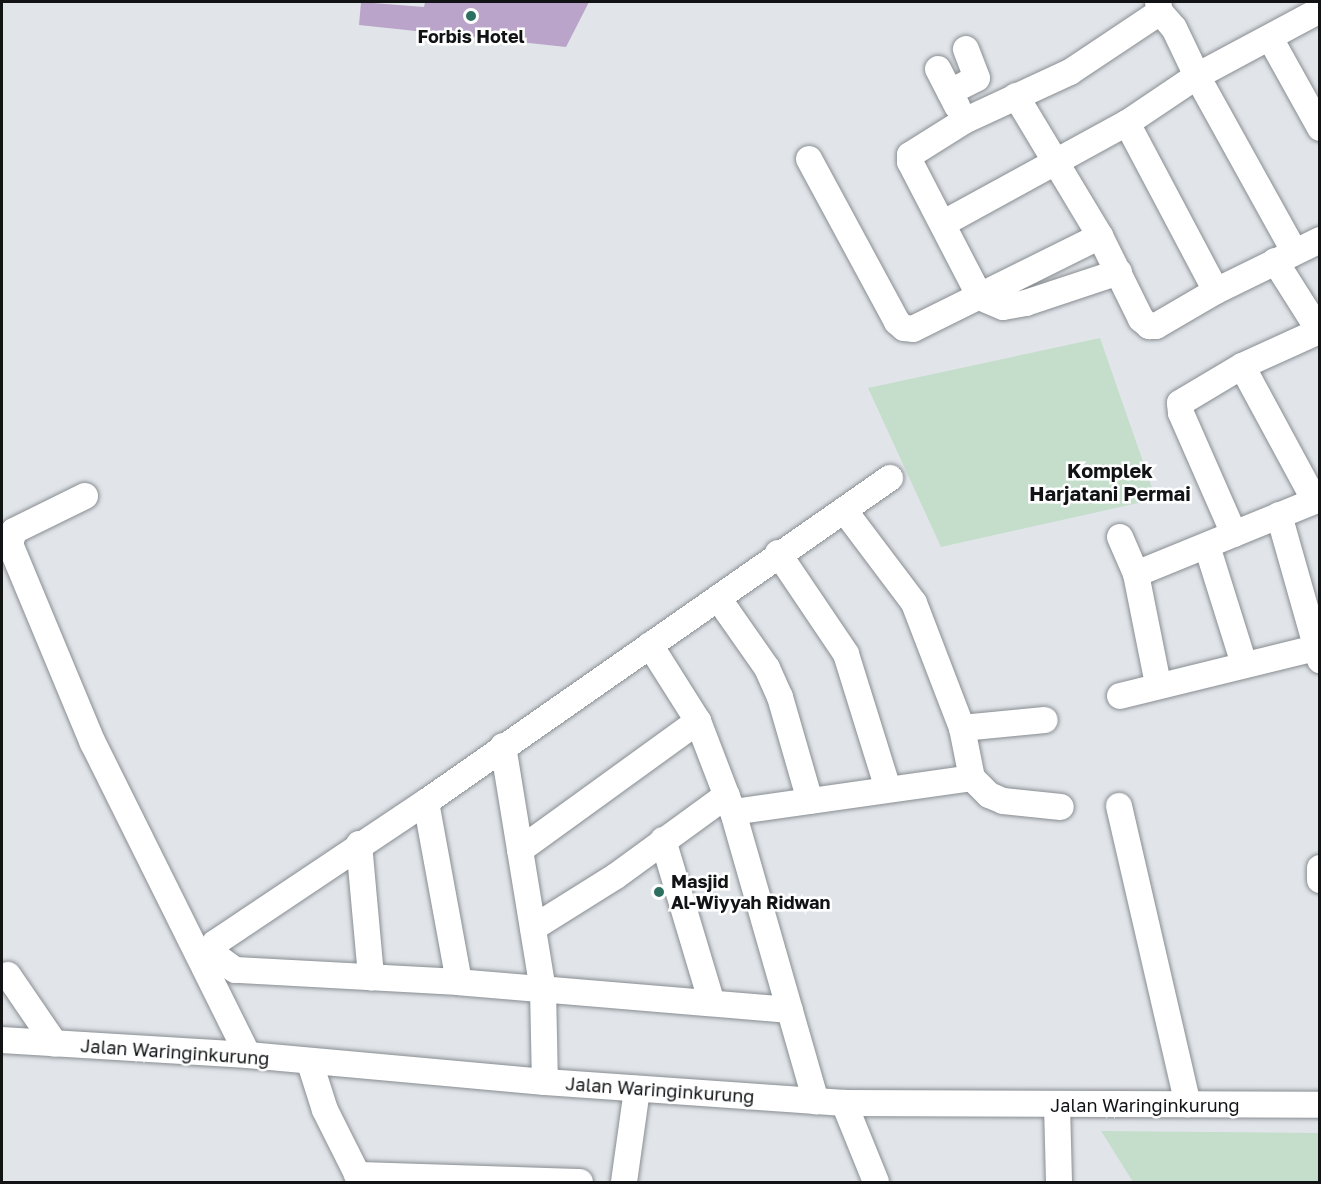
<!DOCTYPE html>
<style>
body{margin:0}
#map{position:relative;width:1321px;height:1184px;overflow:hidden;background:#e1e5ea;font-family:"Golos Text",sans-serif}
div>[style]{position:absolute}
.green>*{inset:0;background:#c5decc}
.building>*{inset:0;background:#bba4ca}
.roads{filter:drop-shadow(0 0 2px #888d91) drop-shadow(0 0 2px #888d91)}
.minor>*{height:26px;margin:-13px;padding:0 13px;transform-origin:13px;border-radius:13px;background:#fff}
.dots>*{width:16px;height:16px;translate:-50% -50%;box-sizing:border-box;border:3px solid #fff;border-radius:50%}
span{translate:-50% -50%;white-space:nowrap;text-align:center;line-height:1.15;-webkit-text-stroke:5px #fff;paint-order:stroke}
.poi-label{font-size:18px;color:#111315;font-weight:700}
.left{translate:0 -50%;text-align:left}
.street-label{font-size:18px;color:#111315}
.neighbourhood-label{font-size:20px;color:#111315;font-weight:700}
.frame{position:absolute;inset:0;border:3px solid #111315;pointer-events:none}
</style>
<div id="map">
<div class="green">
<div style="clip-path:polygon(1100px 338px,1156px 499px,941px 547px,868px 388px)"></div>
<div style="clip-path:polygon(1101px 1131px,1319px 1133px,1319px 1182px,1133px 1182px)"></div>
</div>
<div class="building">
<div style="clip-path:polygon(361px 2px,424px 7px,425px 2px,589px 2px,566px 47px,359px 25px)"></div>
</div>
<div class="roads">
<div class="minor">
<div style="left:1158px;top:2px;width:10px;rotate:79deg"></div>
<div style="left:1160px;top:12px;width:21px;rotate:49deg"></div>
<div style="left:1174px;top:28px;width:53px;rotate:64.4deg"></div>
<div style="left:1197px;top:76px;width:200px;rotate:61deg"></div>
<div style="left:1270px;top:38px;width:103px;rotate:60.9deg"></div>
<div style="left:938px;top:69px;width:42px;rotate:62.8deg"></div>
<div style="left:950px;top:92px;width:30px;rotate:-27deg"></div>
<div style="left:977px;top:78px;width:31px;rotate:-111deg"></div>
<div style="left:1016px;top:96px;width:163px;rotate:59deg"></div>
<div style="left:1100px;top:236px;width:93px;rotate:63.7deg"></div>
<div style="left:1141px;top:319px;width:11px;rotate:41deg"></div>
<div style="left:1149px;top:326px;width:7px"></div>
<div style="left:1156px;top:326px;width:69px;rotate:-30.3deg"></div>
<div style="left:1216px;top:291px;width:116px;rotate:-26.1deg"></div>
<div style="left:1127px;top:123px;width:190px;rotate:62.1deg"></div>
<div style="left:809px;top:159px;width:185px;rotate:61.6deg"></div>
<div style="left:897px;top:322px;width:9px;rotate:41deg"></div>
<div style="left:904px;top:328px;width:9px;rotate:6deg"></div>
<div style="left:913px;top:329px;width:209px;rotate:-26.4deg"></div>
<div style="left:944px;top:223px;width:209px;rotate:-28.7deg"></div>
<div style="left:1127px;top:123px;width:84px;rotate:-33.9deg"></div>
<div style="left:1197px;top:76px;width:140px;rotate:-28.2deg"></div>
<div style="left:1275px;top:261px;width:84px;rotate:57.6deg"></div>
<div style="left:1119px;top:272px;width:98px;rotate:161.6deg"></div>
<div style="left:1026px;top:303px;width:23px;rotate:170deg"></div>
<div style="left:1003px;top:307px;width:25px;rotate:-157deg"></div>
<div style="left:980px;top:297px;width:152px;rotate:-117.4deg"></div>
<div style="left:910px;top:162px;width:7px;rotate:-90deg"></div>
<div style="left:910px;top:155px;width:64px;rotate:-32.2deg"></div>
<div style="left:964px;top:121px;width:117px;rotate:-24.8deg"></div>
<div style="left:1070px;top:72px;width:108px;rotate:-33.7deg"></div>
<div style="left:1242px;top:366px;width:153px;rotate:61.6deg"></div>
<div style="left:85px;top:496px;width:79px;rotate:153.8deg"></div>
<div style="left:14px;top:531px;width:14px;rotate:107deg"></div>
<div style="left:10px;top:544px;width:216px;rotate:67.4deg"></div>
<div style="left:93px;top:743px;width:348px;rotate:63.6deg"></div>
<div style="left:844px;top:510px;width:116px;rotate:53deg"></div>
<div style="left:914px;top:603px;width:134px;rotate:69deg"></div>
<div style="left:962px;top:728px;width:51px;rotate:78.7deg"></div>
<div style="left:1279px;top:515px;width:151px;rotate:74.2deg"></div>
<div style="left:1234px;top:534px;width:132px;rotate:-113.7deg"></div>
<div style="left:1181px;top:413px;width:10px;rotate:-96deg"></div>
<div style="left:1180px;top:403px;width:72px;rotate:-30.8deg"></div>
<div style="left:1242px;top:366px;width:85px;rotate:-24.4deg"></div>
<div style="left:1120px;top:537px;width:40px;rotate:66.6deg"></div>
<div style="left:1136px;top:574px;width:112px;rotate:78.7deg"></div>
<div style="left:1207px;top:546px;width:124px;rotate:72.6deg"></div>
<div style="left:778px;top:553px;width:122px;rotate:56deg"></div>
<div style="left:846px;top:654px;width:141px;rotate:72.7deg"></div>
<div style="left:1136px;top:574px;width:199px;rotate:-22.2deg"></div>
<div style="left:718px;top:598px;width:85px;rotate:55deg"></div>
<div style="left:767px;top:668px;width:32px;rotate:66deg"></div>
<div style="left:780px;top:697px;width:108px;rotate:73.9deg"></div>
<div style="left:650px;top:645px;width:90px;rotate:57.7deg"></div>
<div style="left:698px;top:721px;width:97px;rotate:69deg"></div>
<div style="left:733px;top:812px;width:301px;rotate:74deg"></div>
<div style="left:1120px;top:696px;width:206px;rotate:-13.8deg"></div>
<div style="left:962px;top:728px;width:83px;rotate:-5.5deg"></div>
<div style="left:503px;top:746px;width:246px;rotate:80.7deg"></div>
<div style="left:543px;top:989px;width:93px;rotate:88.8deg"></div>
<div style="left:426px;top:802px;width:183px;rotate:79.6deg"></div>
<div style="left:1119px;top:806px;width:306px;rotate:77deg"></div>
<div style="left:733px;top:812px;width:241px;rotate:-8.1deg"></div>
<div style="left:972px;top:778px;width:24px;rotate:45deg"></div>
<div style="left:989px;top:795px;width:15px;rotate:23deg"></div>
<div style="left:1003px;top:801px;width:58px;rotate:5.9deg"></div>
<div style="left:663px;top:840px;width:170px;rotate:73.3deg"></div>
<div style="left:359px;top:844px;width:134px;rotate:84.8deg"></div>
<div style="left:520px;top:850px;width:220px;rotate:-35.9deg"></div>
<div style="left:1320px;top:868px;width:12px;rotate:90deg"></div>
<div style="left:533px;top:928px;width:98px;rotate:-32.1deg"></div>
<div style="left:616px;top:876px;width:137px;rotate:-36.1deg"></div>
<div style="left:8px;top:975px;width:83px;rotate:55.7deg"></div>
<div style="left:790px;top:1010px;width:332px;rotate:-175.2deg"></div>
<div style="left:459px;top:982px;width:224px;rotate:-176.9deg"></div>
<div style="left:235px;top:970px;width:22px;rotate:-144deg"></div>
<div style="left:217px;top:957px;width:14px;rotate:-98deg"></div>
<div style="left:215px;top:943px;width:254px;rotate:-33.8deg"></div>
<div style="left:426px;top:802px;width:566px;rotate:-34.93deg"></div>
<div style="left:2px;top:1040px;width:246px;rotate:3.5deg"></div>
<div style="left:248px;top:1055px;width:298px;rotate:5.2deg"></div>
<div style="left:545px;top:1082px;width:300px;rotate:4deg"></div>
<div style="left:844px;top:1103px;width:476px;rotate:0.2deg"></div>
<div style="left:310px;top:1063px;width:49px;rotate:72.3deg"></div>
<div style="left:325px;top:1110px;width:80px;rotate:63.4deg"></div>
<div style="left:844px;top:1103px;width:85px;rotate:67.9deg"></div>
<div style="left:1057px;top:1105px;width:77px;rotate:88.5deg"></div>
<div style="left:357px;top:1175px;width:223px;rotate:1.8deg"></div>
<div style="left:624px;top:1182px;width:94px;rotate:-82deg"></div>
</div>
</div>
<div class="dots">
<div style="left:471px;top:16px;background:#2d7062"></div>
<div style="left:659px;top:892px;background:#2d7062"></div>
</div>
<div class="poi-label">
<span style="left:471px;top:36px">Forbis Hotel</span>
<span class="left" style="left:671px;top:892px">Masjid<br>Al-Wiyyah Ridwan</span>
</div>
<div class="street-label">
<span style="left:175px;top:1052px;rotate:4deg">Jalan Waringinkurung</span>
<span style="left:660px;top:1090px;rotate:4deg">Jalan Waringinkurung</span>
<span style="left:1145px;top:1105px">Jalan Waringinkurung</span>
</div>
<div class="neighbourhood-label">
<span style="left:1110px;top:482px">Komplek<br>Harjatani Permai</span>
</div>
<div class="frame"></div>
</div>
